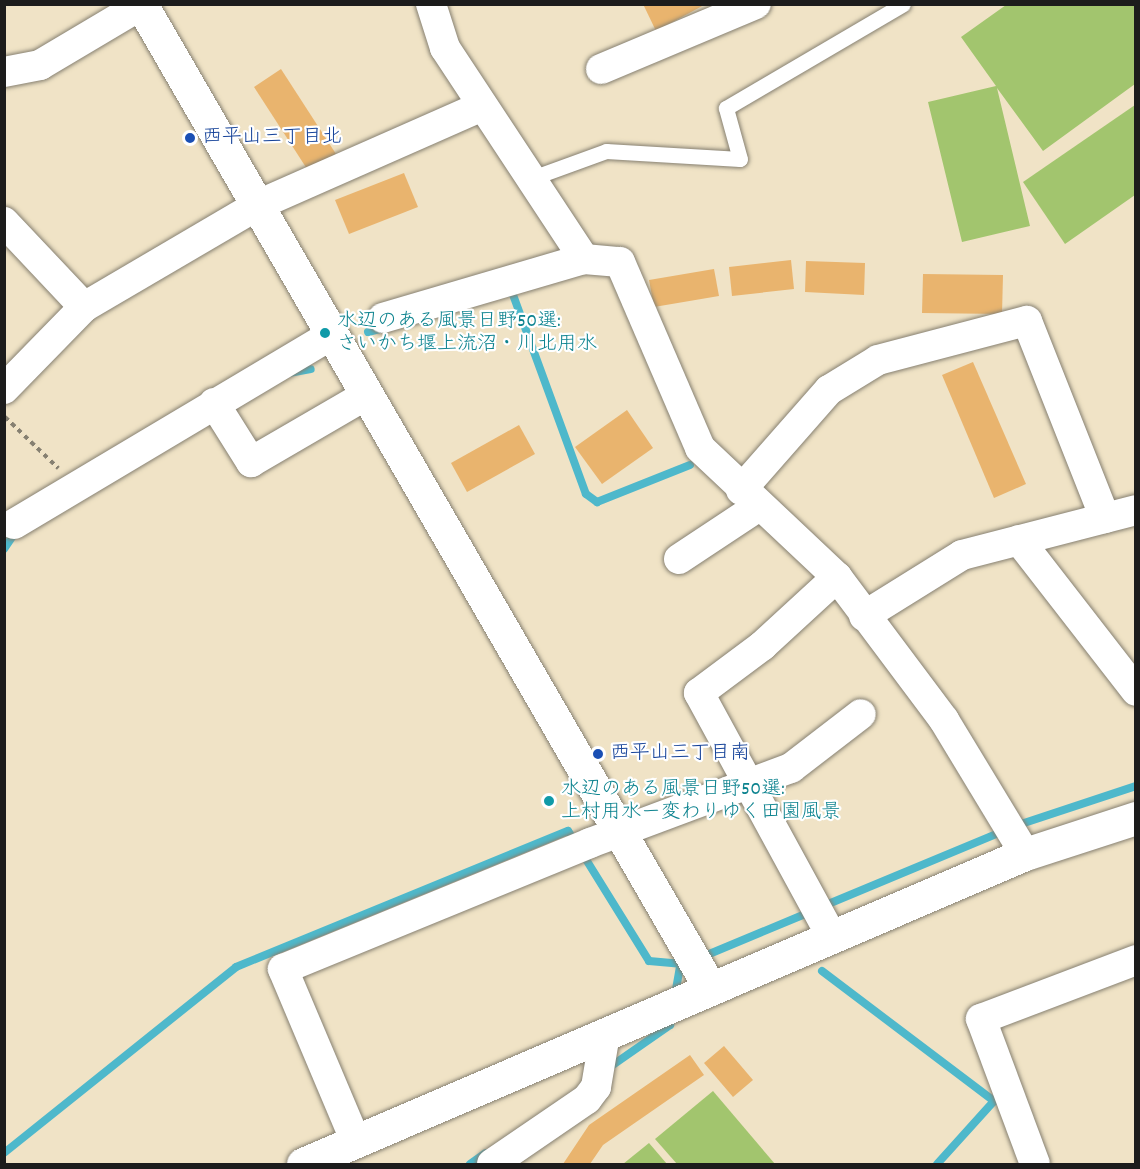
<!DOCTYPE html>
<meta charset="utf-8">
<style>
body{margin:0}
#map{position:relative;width:1140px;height:1169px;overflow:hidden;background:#f0e3c6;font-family:Dekko,"Klee One",sans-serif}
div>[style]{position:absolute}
.green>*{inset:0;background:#a2c56e}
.stream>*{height:8px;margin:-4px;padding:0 4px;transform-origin:4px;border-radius:4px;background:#4eb8cb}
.building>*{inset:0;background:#e9b46e}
.path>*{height:4px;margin-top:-2px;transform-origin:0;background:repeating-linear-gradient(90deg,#868071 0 4.5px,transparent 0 9px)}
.roads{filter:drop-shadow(0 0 2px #868071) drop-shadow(0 0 2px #868071)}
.lane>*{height:15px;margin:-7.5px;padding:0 7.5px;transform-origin:7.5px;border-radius:7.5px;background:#fff}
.street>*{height:30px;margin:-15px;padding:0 15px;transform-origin:15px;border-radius:15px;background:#fff}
.secondary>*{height:33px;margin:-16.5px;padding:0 16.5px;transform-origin:16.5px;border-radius:16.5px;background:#fff}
.dots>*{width:16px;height:16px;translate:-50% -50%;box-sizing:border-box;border:3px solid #fff;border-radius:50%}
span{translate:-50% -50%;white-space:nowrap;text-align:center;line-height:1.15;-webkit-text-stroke:4.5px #fff;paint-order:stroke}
.transit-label{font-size:20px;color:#164399}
.left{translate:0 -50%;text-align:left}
.culture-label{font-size:20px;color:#0d838f}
.frame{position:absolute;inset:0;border:6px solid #1c1c1c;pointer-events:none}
</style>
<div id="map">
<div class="green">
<div style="clip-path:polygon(1006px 5px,1135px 5px,1135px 84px,1043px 151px,997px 88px,1030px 226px,962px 242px,928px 102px,996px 86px,961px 37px)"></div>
<div style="clip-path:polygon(1135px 105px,1135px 195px,1065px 244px,1023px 182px)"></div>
<div style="clip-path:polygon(713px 1091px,775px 1164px,677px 1164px,655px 1139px)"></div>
<div style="clip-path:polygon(649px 1143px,667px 1164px,623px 1164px)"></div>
</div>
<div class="stream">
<div style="left:508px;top:293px;width:4px;rotate:-14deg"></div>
<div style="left:512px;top:292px;width:215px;rotate:69.9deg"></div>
<div style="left:586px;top:494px;width:14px;rotate:36deg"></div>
<div style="left:597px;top:502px;width:100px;rotate:-21.7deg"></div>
<div style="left:368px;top:332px;width:16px;rotate:-14deg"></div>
<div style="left:289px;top:373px;width:22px;rotate:-10deg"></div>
<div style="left:4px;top:549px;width:23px;rotate:-56deg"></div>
<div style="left:1015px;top:826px;width:127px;rotate:-18.3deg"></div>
<div style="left:582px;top:853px;width:127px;rotate:58.2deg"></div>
<div style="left:649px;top:961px;width:37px;rotate:5deg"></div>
<div style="left:821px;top:907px;width:198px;rotate:-22.6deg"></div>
<div style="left:702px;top:957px;width:117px;rotate:-22.6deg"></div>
<div style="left:822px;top:971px;width:216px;rotate:37.1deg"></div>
<div style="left:994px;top:1101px;width:85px;rotate:132.1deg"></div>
<div style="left:675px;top:995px;width:29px;rotate:-80deg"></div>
<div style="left:607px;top:1069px;width:77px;rotate:-34.9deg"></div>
<div style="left:670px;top:1025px;width:10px;rotate:-79deg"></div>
<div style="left:4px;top:1153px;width:297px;rotate:-38.7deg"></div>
<div style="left:236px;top:967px;width:359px;rotate:-22.3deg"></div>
<div style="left:568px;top:831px;width:14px;rotate:56deg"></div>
<div style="left:470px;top:1164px;width:19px;rotate:-35deg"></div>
</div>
<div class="building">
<div style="clip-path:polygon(643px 4px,706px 4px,656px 31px)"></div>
<div style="clip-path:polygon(281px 69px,336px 154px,309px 172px,254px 87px)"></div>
<div style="clip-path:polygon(404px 173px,418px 207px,349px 234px,335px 200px)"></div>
<div style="clip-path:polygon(791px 260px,794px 289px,732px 296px,729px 267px)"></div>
<div style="clip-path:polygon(806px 261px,865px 263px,864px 295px,805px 292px)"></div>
<div style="clip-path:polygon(714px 269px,719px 296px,654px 307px,649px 280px)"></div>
<div style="clip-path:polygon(923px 274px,1003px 275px,1002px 314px,922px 313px)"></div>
<div style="clip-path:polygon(973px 362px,1026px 484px,994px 498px,942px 375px)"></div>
<div style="clip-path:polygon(627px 410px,653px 448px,602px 484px,575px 447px)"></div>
<div style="clip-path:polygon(519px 425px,535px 454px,467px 492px,451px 463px)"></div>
<div style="clip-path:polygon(724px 1046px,753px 1080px,733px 1097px,704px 1063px)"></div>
<div style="clip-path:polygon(690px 1055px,704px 1075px,603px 1145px,590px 1164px,563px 1164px,589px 1125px)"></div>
</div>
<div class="path">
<div style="left:5px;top:417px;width:74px;rotate:43.9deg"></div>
</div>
<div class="roads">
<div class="lane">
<div style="left:532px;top:178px;width:79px;rotate:-20deg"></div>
<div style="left:606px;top:151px;width:134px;rotate:3.4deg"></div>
<div style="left:740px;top:159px;width:53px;rotate:-105.4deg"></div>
<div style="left:726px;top:108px;width:205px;rotate:-30.4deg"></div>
</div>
<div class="street">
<div style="left:431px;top:4px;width:46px;rotate:72.3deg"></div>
<div style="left:445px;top:48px;width:253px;rotate:56.6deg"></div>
<div style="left:584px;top:259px;width:36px;rotate:5deg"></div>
<div style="left:620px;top:262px;width:202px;rotate:66.7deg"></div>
<div style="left:700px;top:448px;width:188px;rotate:43.3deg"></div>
<div style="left:837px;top:577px;width:179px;rotate:53.2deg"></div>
<div style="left:944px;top:720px;width:157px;rotate:58.8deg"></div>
<div style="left:601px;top:69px;width:168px;rotate:-22.8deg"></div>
<div style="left:4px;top:72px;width:37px;rotate:-11deg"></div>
<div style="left:40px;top:65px;width:117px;rotate:-30.7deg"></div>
<div style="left:4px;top:222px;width:117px;rotate:46.7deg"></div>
<div style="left:383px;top:318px;width:209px;rotate:-16.4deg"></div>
<div style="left:4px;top:389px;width:115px;rotate:-45.7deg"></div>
<div style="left:84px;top:307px;width:202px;rotate:-30.4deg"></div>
<div style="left:258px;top:205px;width:245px;rotate:-23.8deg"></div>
<div style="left:214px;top:403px;width:70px;rotate:57.9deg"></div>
<div style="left:251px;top:462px;width:135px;rotate:-30.2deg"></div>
<div style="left:741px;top:490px;width:133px;rotate:-48.7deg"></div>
<div style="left:829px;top:390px;width:57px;rotate:-31.5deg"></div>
<div style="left:878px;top:360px;width:154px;rotate:-14.7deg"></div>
<div style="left:1027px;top:321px;width:212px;rotate:68.4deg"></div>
<div style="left:14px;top:524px;width:371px;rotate:-30.8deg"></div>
<div style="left:1019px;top:540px;width:191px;rotate:52.2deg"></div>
<div style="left:679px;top:559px;width:96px;rotate:-33.5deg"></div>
<div style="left:864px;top:616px;width:115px;rotate:-31.9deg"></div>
<div style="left:962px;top:555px;width:180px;rotate:-14.5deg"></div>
<div style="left:832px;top:937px;width:278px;rotate:-118.6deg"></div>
<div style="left:699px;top:693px;width:79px;rotate:-36.7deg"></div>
<div style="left:762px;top:646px;width:102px;rotate:-42.6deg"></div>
<div style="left:356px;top:1142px;width:188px;rotate:-112.9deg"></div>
<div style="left:283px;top:969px;width:332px;rotate:-22.3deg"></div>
<div style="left:590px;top:843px;width:215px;rotate:-20.5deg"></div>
<div style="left:791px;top:768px;width:88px;rotate:-37.6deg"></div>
<div style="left:492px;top:1164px;width:115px;rotate:-34.4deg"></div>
<div style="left:587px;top:1099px;width:15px;rotate:-53deg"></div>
<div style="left:596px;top:1087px;width:54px;rotate:-80.4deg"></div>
<div style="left:1035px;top:1164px;width:155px;rotate:-110.4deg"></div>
<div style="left:981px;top:1019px;width:166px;rotate:-20.8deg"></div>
</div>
<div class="secondary">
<div style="left:141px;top:4px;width:1137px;rotate:59.96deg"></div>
<div style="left:303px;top:1164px;width:786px;rotate:-23.24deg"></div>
<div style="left:1025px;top:854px;width:117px;rotate:-18deg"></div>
</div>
</div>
<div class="dots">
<div style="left:190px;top:138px;background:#1a4fb4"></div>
<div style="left:325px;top:333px;background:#0f9aa8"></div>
<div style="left:598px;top:754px;background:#1a4fb4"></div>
<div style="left:549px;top:801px;background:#0f9aa8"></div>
</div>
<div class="transit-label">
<span class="left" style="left:202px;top:138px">西平山三丁目北</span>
<span class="left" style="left:610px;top:754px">西平山三丁目南</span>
</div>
<div class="culture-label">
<span class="left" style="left:337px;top:334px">水辺のある風景日野50選:<br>さいかち堰上流沼・川北用水</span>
<span class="left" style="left:561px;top:802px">水辺のある風景日野50選:<br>上村用水ー変わりゆく田園風景</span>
</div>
<div class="frame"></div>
</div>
